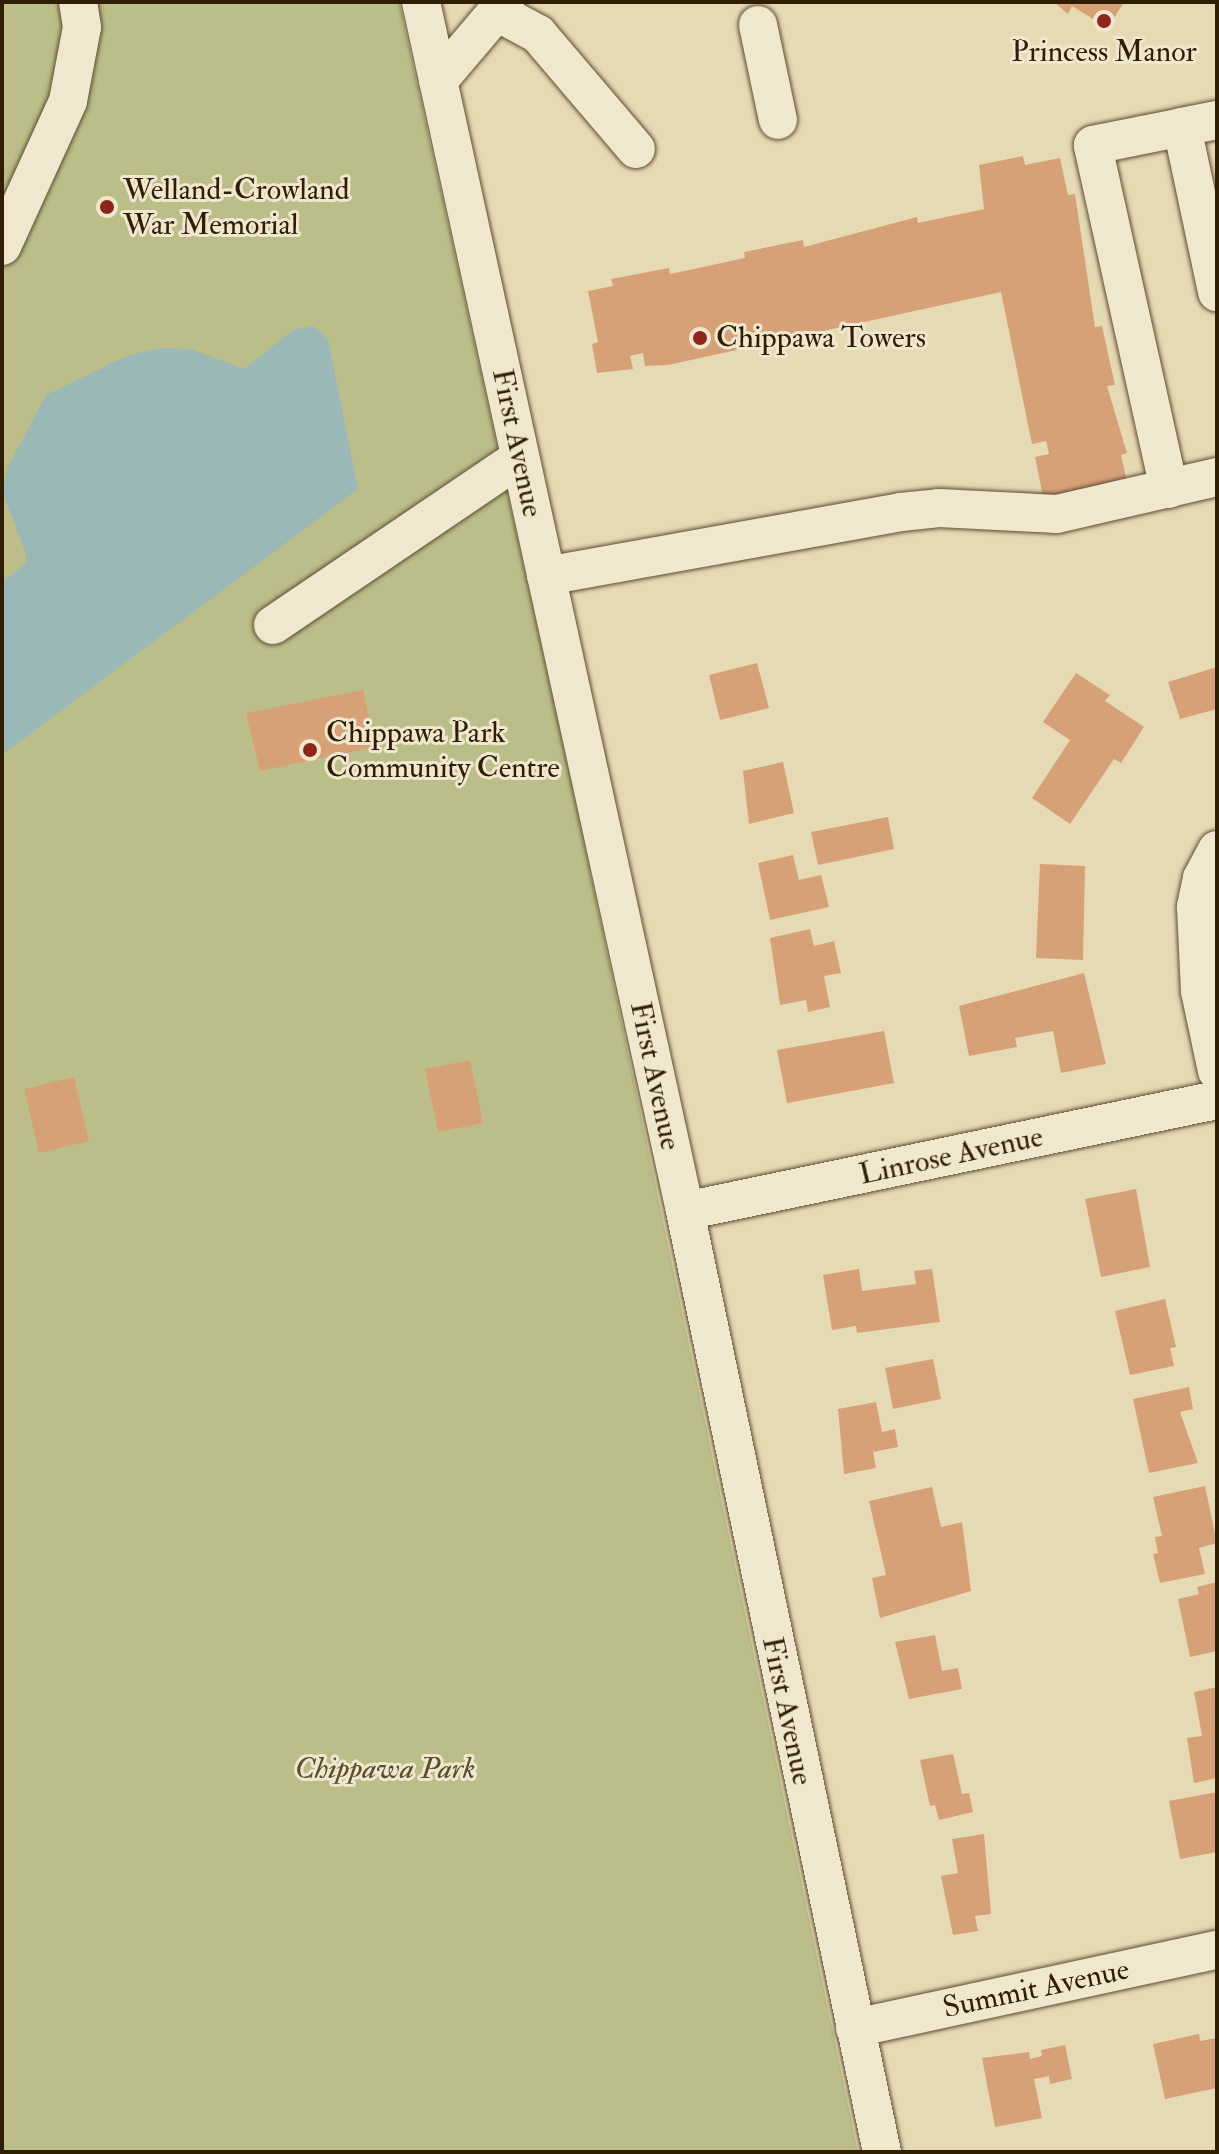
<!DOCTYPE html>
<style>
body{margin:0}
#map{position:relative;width:1219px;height:2154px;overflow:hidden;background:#e6dab4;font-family:"IM FELL Double Pica",serif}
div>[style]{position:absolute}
.green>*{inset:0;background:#bbbe89}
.water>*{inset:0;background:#99b8b6}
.building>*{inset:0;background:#d7a178}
.roads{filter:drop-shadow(0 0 2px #5e4d30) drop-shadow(0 0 2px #5e4d30)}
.minor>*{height:38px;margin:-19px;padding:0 19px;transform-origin:19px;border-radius:19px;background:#efe7ce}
.dots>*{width:22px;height:22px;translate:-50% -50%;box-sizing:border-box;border:4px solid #efe7ce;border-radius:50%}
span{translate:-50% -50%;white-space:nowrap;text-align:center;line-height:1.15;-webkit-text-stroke:6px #efe7ce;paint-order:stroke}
.poi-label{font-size:30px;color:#301e04}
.left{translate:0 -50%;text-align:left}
.street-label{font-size:30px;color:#301e04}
.park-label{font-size:30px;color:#5a4e2c;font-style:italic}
.frame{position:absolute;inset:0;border:4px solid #301e04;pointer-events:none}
</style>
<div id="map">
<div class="green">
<div style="clip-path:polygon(2px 2px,399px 2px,570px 776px,858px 2152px,2px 2152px)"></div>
</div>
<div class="water">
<div style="clip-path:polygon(313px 326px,328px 339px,358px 489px,2px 755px,2px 582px,26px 563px,26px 554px,2px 490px,8px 467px,46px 395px,129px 355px,162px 348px,191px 349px,244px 369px,293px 330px)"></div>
</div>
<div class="building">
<div style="clip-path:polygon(1054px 2px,1124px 2px,1108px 28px,1072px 6px,1068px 14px)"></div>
<div style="clip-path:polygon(1023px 156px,1025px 165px,1060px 158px,1068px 195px,1075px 194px,1095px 327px,1102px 326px,1115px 385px,1107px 386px,1127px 453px,1121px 455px,1130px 494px,1046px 511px,1035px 457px,1049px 454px,1046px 441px,1032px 444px,1001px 292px,668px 365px,645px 366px,643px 353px,630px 356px,633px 369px,597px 373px,592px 344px,598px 342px,588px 291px,613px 286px,611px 279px,669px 268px,670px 274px,745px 258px,744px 252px,803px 240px,804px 247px,917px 217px,918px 223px,984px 209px,979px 165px)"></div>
<div style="clip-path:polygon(757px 663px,769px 708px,720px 720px,709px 675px)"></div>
<div style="clip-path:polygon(1217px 667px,1217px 709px,1180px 719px,1168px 682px)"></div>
<div style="clip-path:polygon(1076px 673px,1110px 695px,1105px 701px,1144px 727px,1121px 763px,1114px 759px,1070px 824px,1032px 798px,1070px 740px,1043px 722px)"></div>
<div style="clip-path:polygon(363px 690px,375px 747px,260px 771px,246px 713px)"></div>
<div style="clip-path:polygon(783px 762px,794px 813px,749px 824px,743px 771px)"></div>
<div style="clip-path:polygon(888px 817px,894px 849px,818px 865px,811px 832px)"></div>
<div style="clip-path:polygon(793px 855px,799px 880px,821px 875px,829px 907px,770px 920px,758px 863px)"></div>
<div style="clip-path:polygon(1040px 864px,1085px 866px,1083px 960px,1036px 958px)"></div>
<div style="clip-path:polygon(810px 929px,814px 946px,834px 941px,841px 973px,824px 976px,830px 1007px,808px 1012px,806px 1000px,780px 1005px,770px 938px)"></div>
<div style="clip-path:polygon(1084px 973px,1106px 1064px,1061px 1073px,1053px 1031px,1015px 1038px,1017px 1047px,969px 1056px,959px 1006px)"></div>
<div style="clip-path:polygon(884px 1031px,894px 1083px,787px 1103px,777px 1050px)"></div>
<div style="clip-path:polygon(470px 1060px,483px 1123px,438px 1132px,425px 1069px)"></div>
<div style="clip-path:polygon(74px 1077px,89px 1141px,39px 1153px,24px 1089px)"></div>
<div style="clip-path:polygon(1136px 1189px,1150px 1267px,1101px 1277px,1085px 1199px)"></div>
<div style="clip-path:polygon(859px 1269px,862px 1291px,916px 1284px,914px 1271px,932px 1269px,940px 1322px,857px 1333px,856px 1326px,832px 1330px,823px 1275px)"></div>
<div style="clip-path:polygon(1165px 1299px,1176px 1347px,1170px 1348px,1174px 1366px,1130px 1375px,1115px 1311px)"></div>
<div style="clip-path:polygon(933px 1359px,941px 1399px,893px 1409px,885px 1368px)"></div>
<div style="clip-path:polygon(1189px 1387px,1193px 1409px,1180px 1412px,1198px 1463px,1149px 1473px,1133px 1399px)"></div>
<div style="clip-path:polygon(876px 1402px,882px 1432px,895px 1429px,898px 1447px,873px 1452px,876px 1468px,844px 1474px,838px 1409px)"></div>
<div style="clip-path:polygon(1205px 1486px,1217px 1543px,1199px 1548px,1205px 1574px,1160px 1583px,1153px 1554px,1158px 1553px,1155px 1537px,1162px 1536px,1153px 1497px)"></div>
<div style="clip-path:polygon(932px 1487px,941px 1527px,962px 1522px,971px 1591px,880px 1618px,872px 1578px,886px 1575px,869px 1501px)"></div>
<div style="clip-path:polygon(1217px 1582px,1217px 1651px,1190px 1657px,1178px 1599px,1199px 1594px,1197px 1587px)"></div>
<div style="clip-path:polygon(935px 1635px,942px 1671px,958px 1668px,962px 1689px,909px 1699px,895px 1642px)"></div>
<div style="clip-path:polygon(1217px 1687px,1217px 1778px,1194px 1783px,1187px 1738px,1202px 1736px,1194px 1692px)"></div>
<div style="clip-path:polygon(953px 1754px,962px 1794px,969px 1793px,973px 1812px,939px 1820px,935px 1805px,930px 1806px,920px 1760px)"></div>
<div style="clip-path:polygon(1217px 1792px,1217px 1852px,1180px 1859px,1169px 1801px)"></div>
<div style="clip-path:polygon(984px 1834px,991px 1914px,975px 1916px,978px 1931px,953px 1935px,941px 1876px,958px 1873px,952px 1839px)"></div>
<div style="clip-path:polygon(1199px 2034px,1200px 2041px,1217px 2038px,1217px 2088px,1165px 2099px,1153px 2044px)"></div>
<div style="clip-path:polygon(1065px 2045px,1072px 2079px,1050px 2084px,1049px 2076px,1034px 2079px,1042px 2118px,995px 2127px,982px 2058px,1029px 2052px,1030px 2059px,1042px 2056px,1041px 2050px)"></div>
</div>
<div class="roads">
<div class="minor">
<div style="left:421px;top:2px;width:1237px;rotate:77.68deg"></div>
<div style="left:685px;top:1211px;width:961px;rotate:78.18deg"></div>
<div style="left:497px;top:12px;width:47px;rotate:28.2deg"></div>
<div style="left:538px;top:34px;width:151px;rotate:49.6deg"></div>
<div style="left:758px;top:25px;width:97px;rotate:78.1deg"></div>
<div style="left:438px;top:81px;width:104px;rotate:-49.7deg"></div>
<div style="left:1217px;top:120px;width:36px;rotate:169deg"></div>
<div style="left:1182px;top:127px;width:169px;rotate:78deg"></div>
<div style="left:2px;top:246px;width:159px;rotate:-65.5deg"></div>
<div style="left:68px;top:101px;width:75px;rotate:-79.3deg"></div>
<div style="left:82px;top:27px;width:25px;rotate:-99deg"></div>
<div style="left:1169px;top:489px;width:352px;rotate:-102.5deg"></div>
<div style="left:1093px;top:145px;width:91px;rotate:-11.4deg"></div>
<div style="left:546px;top:576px;width:361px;rotate:-10.2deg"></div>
<div style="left:901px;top:512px;width:38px;rotate:-6deg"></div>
<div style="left:939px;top:508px;width:118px;rotate:2.9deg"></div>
<div style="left:1057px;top:514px;width:164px;rotate:-13deg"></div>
<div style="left:273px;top:625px;width:298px;rotate:-34.1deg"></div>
<div style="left:1217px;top:850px;width:32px;rotate:118deg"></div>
<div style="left:1202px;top:878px;width:30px;rotate:102deg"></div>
<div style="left:1196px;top:907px;width:84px;rotate:87.3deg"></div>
<div style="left:1200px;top:991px;width:82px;rotate:78deg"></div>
<div style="left:685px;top:1211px;width:543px;rotate:-11.79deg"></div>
<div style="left:855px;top:2028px;width:370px;rotate:-12.2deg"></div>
</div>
</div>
<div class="dots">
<div style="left:1104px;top:21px;background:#8f2418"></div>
<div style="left:107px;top:207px;background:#8f2418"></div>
<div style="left:700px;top:338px;background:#8f2418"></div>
<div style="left:310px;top:750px;background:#8f2418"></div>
</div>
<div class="poi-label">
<span style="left:1104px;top:52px">Princess Manor</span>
<span class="left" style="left:123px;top:207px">Welland-Crowland<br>War Memorial</span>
<span class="left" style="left:716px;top:338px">Chippawa Towers</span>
<span class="left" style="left:326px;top:750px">Chippawa Park<br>Community Centre</span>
</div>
<div class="street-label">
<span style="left:517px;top:443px;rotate:78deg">First Avenue</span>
<span style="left:655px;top:1076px;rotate:78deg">First Avenue</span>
<span style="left:951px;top:1156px;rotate:-12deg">Linrose Avenue</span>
<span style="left:787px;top:1711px;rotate:78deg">First Avenue</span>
<span style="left:1036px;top:1989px;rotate:-12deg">Summit Avenue</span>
</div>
<div class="park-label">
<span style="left:385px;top:1769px">Chippawa Park</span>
</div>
<div class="frame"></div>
</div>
